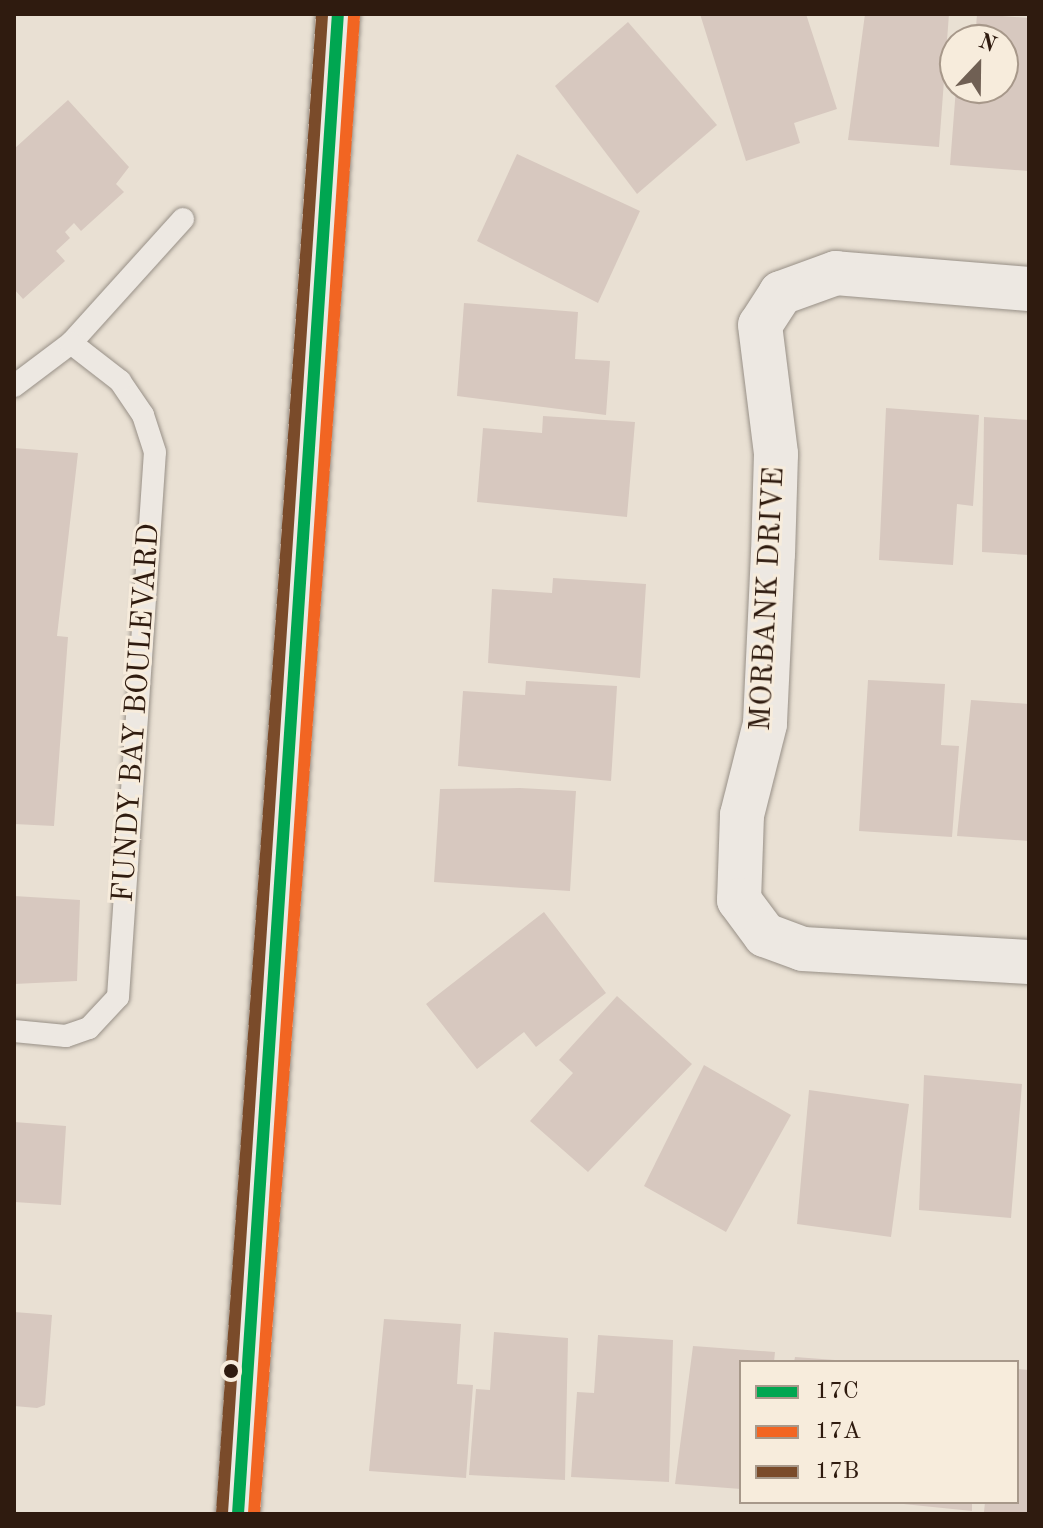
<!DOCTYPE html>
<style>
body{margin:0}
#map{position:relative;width:1043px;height:1528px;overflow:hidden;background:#e9e0d3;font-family:"Old Standard TT",serif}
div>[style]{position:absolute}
.building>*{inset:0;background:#d7c8bf}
.roads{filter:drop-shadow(0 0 2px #989087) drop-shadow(0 0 2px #989087)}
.lane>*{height:22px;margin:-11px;padding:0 11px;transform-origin:11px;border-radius:11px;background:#ede8e2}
.street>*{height:44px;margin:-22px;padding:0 22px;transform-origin:22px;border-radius:22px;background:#ede8e2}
.secondary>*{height:44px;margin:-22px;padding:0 22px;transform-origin:22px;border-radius:22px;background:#ede8e2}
.bus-1>*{height:12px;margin:-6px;padding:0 6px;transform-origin:6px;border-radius:6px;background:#00a651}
.bus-2>*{height:12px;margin:-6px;padding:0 6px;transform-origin:6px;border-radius:6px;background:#f26522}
.bus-3>*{height:12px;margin:-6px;padding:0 6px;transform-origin:6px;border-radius:6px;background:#7a4b2a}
.dots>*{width:22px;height:22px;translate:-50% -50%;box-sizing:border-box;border:4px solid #f7ecdc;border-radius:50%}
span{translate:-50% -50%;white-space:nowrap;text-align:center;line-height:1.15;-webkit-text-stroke:6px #f7ecdc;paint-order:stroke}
.street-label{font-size:30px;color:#2f1b0f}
.frame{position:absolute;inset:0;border:16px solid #2f1b0f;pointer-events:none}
.legend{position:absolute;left:739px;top:1360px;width:280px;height:144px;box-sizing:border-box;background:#f7ecdc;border:2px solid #a7988a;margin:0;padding:10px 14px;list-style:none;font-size:24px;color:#2f1b0f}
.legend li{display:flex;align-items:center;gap:16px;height:40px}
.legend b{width:40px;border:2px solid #a7988a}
.north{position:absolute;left:939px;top:24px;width:80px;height:80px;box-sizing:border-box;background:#f7ecdc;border:2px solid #a7988a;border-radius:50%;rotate:22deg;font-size:22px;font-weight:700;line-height:32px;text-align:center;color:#2f1b0f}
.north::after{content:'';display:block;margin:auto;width:28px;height:36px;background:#706054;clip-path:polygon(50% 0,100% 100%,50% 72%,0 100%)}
</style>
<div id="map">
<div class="building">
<div style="clip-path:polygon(700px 14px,806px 14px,837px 109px,794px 123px,800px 143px,746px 161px)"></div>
<div style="clip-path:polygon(865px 14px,949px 14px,939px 147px,848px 140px)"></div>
<div style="clip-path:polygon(977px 14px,1029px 18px,1029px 171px,950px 165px,956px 88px,1003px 88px,1003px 40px,975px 40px)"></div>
<div style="clip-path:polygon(628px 22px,717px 125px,637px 194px,555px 86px)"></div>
<div style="clip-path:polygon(68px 100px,129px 167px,116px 184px,124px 192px,81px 231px,74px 223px,65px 232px,70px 238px,56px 251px,65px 261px,23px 299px,14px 289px,14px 149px)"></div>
<div style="clip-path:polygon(517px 154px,640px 211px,598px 303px,477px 241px)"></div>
<div style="clip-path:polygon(464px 303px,578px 312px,575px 359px,610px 361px,606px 415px,457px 396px)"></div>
<div style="clip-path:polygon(886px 408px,979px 415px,973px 506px,957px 504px,953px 565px,879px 560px)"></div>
<div style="clip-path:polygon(543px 416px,635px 422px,627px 517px,477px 502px,483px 428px,542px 433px)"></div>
<div style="clip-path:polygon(984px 417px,1029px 420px,1029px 555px,982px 552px)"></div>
<div style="clip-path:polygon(14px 448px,78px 453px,57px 636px,68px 637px,54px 826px,14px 824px)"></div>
<div style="clip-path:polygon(553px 578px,646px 584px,640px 678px,488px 663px,492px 589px,552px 593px)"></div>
<div style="clip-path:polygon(868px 680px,945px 684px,941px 745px,959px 746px,952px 837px,859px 831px)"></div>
<div style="clip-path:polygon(526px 681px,617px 686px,611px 781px,458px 766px,463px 691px,525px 695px)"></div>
<div style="clip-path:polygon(971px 700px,1029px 704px,1029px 841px,957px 836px)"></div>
<div style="clip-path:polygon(520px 788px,576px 791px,570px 891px,434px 882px,440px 789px)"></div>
<div style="clip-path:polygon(14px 896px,80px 900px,77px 981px,14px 984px)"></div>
<div style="clip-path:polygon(544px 912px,606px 993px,536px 1047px,524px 1032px,477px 1069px,426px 1004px)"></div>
<div style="clip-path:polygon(617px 996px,692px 1064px,588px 1172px,530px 1121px,573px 1073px,559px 1060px)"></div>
<div style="clip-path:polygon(704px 1065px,791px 1115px,726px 1232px,644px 1186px)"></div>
<div style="clip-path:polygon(924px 1075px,1022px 1084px,1011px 1218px,919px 1210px)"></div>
<div style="clip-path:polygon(809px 1090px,909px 1104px,891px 1237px,797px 1224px)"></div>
<div style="clip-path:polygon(14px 1122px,66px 1126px,61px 1205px,14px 1202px)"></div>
<div style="clip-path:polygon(14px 1312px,52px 1315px,45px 1405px,37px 1408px,14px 1406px)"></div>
<div style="clip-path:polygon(384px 1319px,461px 1324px,457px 1384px,473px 1385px,466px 1478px,369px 1471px)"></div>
<div style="clip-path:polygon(494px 1332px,568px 1338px,565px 1480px,469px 1475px,476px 1389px,490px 1390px)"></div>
<div style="clip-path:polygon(598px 1335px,673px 1340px,669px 1482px,571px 1477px,577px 1392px,594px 1393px)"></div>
<div style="clip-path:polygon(693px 1346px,775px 1352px,774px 1362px,741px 1362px,741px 1489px,675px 1484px)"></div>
<div style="clip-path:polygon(795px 1357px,835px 1360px,835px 1362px,794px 1362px)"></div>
<div style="clip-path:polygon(1017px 1369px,1029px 1370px,1029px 1514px,984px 1512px,985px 1502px,1017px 1502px)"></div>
<div style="clip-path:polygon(884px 1502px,972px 1502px,972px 1511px)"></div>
</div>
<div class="roads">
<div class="lane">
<div style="left:14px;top:386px;width:71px;rotate:-37deg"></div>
<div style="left:71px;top:343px;width:167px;rotate:-47.9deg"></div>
<div style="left:14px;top:1031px;width:52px;rotate:5.5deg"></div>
<div style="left:66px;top:1036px;width:24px;rotate:-19deg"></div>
<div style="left:89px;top:1028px;width:42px;rotate:-46.9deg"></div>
<div style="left:118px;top:997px;width:546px;rotate:-86.12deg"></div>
<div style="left:155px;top:452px;width:39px;rotate:-108deg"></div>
<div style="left:143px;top:415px;width:41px;rotate:-124.1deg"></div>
<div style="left:120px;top:381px;width:62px;rotate:-142.2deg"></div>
</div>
<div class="street">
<div style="left:1029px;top:289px;width:194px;rotate:-175.3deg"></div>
<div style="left:836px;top:273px;width:59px;rotate:160deg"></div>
<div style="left:781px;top:293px;width:38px;rotate:123deg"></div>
<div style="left:760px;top:325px;width:130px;rotate:82.9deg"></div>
<div style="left:776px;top:454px;width:99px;rotate:91.7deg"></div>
<div style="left:773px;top:553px;width:171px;rotate:92.7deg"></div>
<div style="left:765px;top:724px;width:94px;rotate:104.2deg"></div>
<div style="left:742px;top:815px;width:85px;rotate:92deg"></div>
<div style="left:739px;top:900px;width:44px;rotate:53.4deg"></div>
<div style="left:765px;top:935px;width:40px;rotate:20.2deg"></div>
<div style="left:803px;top:949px;width:226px;rotate:3.3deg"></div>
</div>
<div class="secondary">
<div style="left:238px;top:1514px;width:1503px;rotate:-86.19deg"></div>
</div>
</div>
<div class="bus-1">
<div style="left:238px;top:1514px;width:1503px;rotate:-86.19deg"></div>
</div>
<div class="bus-2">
<div style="left:254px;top:1514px;width:1502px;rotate:-86.18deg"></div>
</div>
<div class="bus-3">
<div style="left:222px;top:1513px;width:1502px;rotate:-86.18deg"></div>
</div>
<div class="dots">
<div style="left:231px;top:1371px;background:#2f1b0f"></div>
</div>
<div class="street-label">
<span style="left:768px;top:599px;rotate:-87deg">MORBANK DRIVE</span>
<span style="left:137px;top:713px;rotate:-86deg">FUNDY BAY BOULEVARD</span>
</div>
<div class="frame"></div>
<ul class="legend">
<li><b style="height:10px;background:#00a651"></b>17C</li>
<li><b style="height:10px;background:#f26522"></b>17A</li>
<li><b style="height:10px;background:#7a4b2a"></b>17B</li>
</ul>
<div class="north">N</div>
</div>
